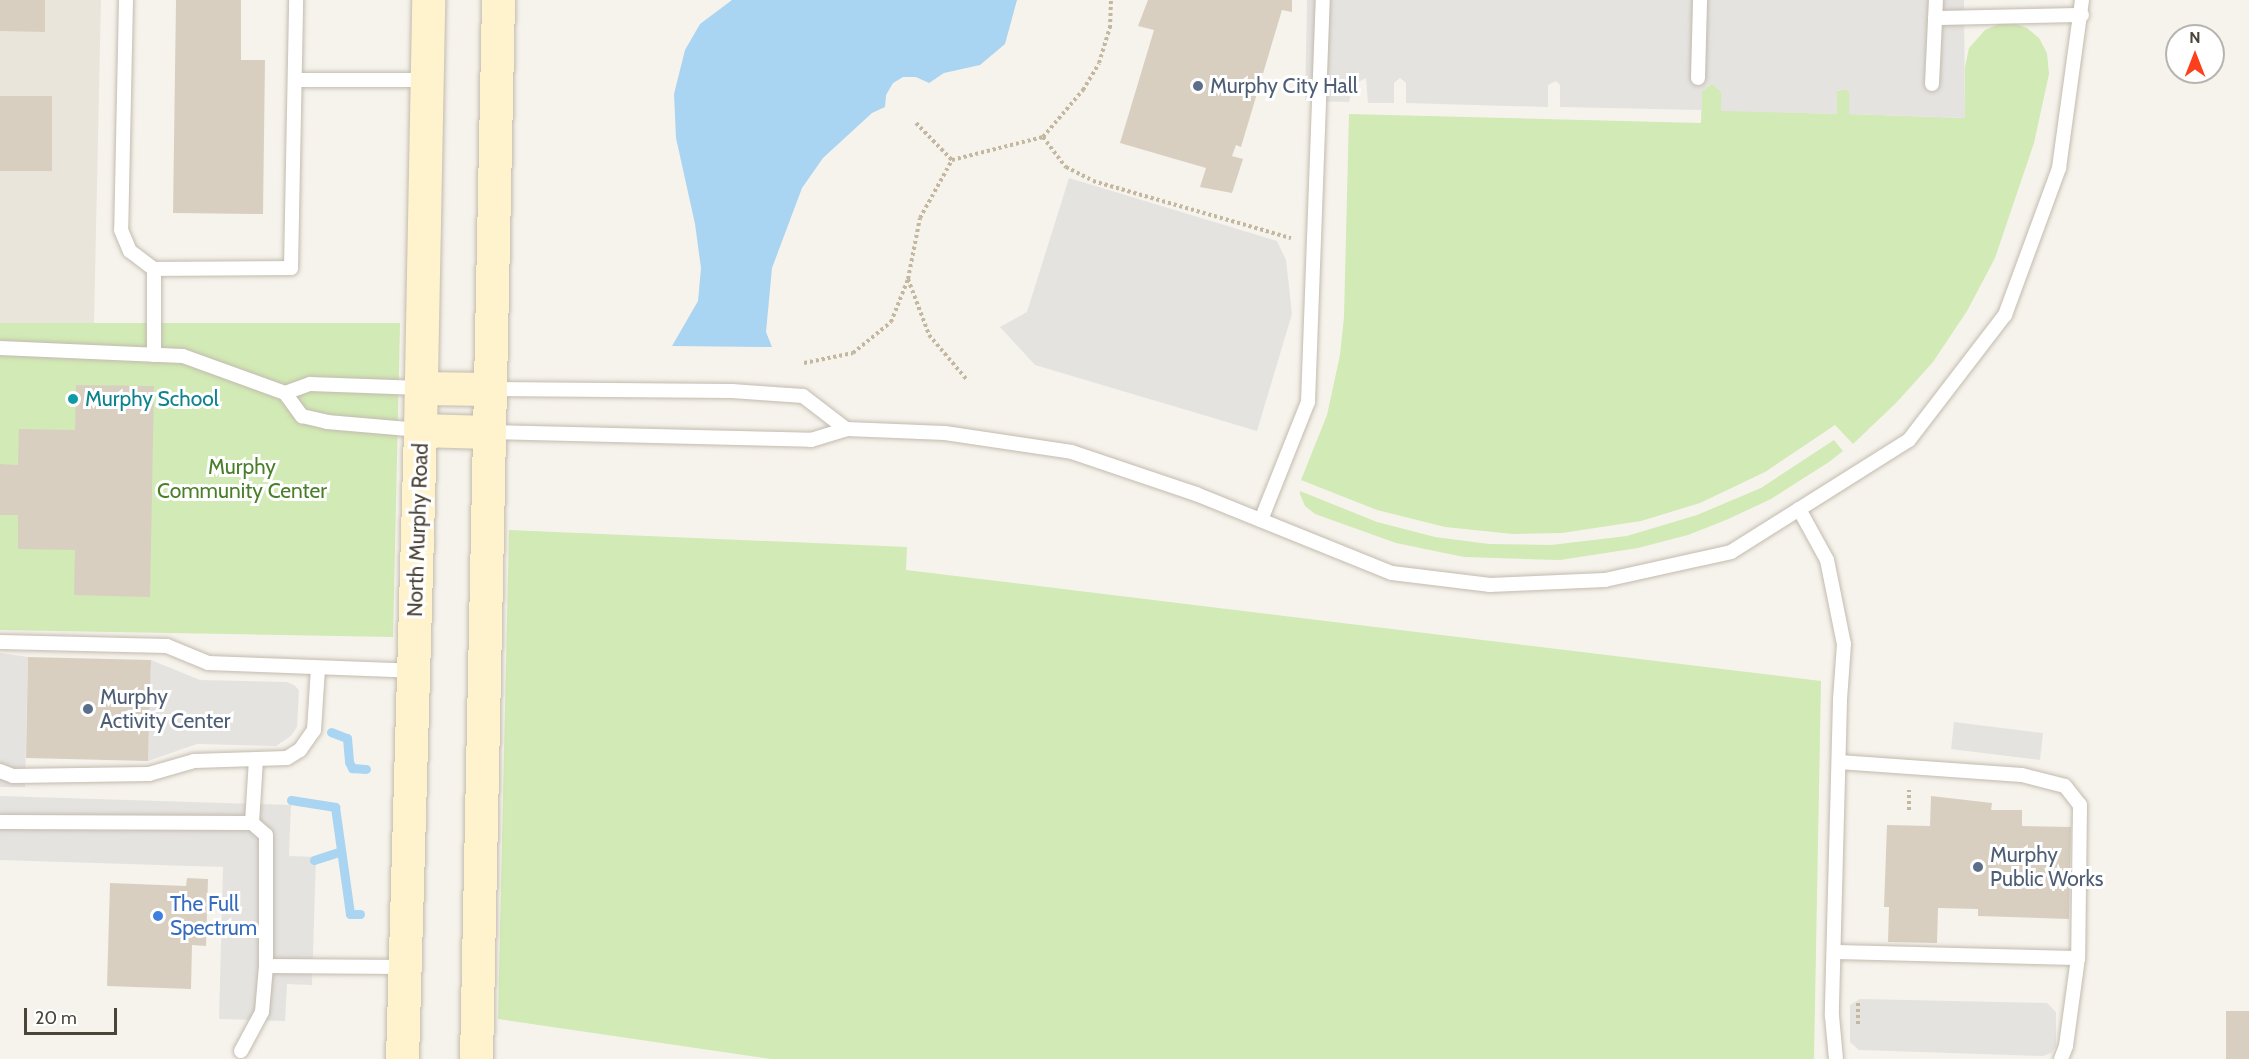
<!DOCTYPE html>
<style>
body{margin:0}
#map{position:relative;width:2249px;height:1059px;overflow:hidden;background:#f6f3ec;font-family:Cabin,sans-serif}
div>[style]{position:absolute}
.residential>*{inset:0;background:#eae5da}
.green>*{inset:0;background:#d2eab5}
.parking>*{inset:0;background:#e5e3e0}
.water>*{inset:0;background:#a9d4f2}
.stream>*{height:9px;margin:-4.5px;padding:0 4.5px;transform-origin:4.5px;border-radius:4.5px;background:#a9d4f2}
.building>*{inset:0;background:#d8cfc1}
.path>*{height:4px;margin-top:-2px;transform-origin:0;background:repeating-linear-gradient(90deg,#c4b79f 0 3px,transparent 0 6px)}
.roads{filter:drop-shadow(0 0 2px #c2bbae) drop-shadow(0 0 2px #c2bbae)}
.lane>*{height:14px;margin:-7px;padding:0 7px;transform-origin:7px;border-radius:7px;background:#fff}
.secondary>*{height:33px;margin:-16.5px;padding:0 16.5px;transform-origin:16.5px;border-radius:16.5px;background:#fff3cd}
.dots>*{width:16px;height:16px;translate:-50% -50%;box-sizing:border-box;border:3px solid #fff;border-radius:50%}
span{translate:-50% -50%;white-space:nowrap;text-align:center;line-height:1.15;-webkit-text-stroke:6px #fff;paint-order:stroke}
.service-label{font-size:21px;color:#4e5e75}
.left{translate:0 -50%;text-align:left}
.culture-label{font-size:21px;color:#0d838f}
.park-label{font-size:21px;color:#4a7f2a}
.street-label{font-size:21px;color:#4b4439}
.shop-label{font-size:21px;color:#366cbe}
.north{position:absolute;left:2165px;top:24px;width:60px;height:60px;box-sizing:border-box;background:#fff;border:2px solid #b7b4b0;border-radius:50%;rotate:0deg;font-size:16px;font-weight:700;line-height:24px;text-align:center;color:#4b4439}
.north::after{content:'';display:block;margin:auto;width:21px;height:27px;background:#fc3f1d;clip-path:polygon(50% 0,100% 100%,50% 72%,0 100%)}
.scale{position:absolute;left:24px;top:1008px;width:93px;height:27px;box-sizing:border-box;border:3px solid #4b4439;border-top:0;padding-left:8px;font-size:18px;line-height:21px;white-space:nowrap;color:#4b4439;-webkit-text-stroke:4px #fff;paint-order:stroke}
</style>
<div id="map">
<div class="residential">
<div style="clip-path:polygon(0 0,101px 0,94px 323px,0 323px)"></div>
</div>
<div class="green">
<div style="clip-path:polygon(2014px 23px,2027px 28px,2039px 38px,2047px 53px,2049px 74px,2034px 143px,1995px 258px,1967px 311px,1933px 362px,1896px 403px,1853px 444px,1835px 425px,1765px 472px,1700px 503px,1641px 521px,1562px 533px,1513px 534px,1445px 527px,1377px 510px,1301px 480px,1327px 415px,1340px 355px,1344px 317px,1349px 114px,1701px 123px,1702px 91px,1712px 84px,1721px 91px,1721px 110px,1836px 114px,1837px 91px,1845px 89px,1849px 91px,1849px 114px,1965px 118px,1965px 67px,1969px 48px,1985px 30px,1999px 24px)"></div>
<div style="clip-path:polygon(0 323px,400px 323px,393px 637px,0 630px)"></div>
<div style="clip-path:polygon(1834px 440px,1843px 451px,1829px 462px,1771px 499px,1726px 520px,1688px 535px,1638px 548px,1560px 560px,1464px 557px,1396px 543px,1315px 514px,1305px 506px,1300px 494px,1300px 491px,1377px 522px,1435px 537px,1489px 544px,1551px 545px,1627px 536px,1697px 515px,1761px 488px)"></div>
<div style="clip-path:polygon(509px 530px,907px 547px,906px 570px,1821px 681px,1814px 1059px,771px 1059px,498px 1019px)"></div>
</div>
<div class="parking">
<div style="clip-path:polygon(1307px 0,1964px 0,1965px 118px,1849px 114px,1849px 91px,1845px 89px,1837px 91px,1837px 114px,1721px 111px,1721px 91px,1712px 84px,1702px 91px,1702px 110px,1560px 107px,1560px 85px,1556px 81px,1548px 85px,1548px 107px,1406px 103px,1406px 83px,1400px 78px,1394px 83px,1394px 103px,1368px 103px,1366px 78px,1353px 85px,1349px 102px,1305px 101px)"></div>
<div style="clip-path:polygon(1069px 178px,1277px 241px,1286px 260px,1292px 314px,1257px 431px,1035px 365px,1000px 327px,1027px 312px)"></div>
<div style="clip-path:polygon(0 653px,28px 657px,25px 787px,0 787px)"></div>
<div style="clip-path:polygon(151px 660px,200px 680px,287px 682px,294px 685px,299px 690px,297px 727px,291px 736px,276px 746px,197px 744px,148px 761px)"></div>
<div style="clip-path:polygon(1954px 722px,2043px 733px,2040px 760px,1951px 749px)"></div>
<div style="clip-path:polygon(0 796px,291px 805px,289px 856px,316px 857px,312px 985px,287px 984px,285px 1021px,219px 1019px,223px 867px,0 860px)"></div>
<div style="clip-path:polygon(1860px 999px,2047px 1003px,2056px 1012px,2056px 1046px,2051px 1053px,2043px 1056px,1859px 1050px,1850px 1042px,1850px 1005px)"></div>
</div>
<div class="water">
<div style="clip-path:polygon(732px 0,1017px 0,1005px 44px,980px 65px,944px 73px,929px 83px,916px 77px,903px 77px,893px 83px,886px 95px,885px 107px,872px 113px,823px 158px,802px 188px,772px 268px,766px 332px,772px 347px,672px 346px,698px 301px,701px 268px,695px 224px,676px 138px,674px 94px,685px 50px,700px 24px)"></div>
</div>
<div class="stream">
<div style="left:331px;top:732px;width:17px;rotate:21deg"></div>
<div style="left:347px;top:738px;width:24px;rotate:85deg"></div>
<div style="left:349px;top:762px;width:7px;rotate:63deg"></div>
<div style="left:352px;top:768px;width:14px;rotate:4deg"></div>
<div style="left:291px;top:800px;width:45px;rotate:9deg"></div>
<div style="left:335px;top:807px;width:108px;rotate:82deg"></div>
<div style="left:350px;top:914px;width:10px"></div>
<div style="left:314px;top:860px;width:28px;rotate:-18deg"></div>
</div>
<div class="building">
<div style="clip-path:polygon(0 0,45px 0,45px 32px,0 31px)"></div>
<div style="clip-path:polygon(176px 0,241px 0,241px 60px,265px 60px,263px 214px,173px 213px)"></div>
<div style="clip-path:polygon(1148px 0,1292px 0,1292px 12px,1282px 10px,1241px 147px,1236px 145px,1232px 156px,1243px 159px,1232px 193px,1200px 187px,1206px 168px,1120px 143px,1154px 30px,1138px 26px)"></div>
<div style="clip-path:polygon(0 96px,52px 96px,52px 171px,0 171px)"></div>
<div style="clip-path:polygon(76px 385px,154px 386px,150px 597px,74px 595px,75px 550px,18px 549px,18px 515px,0 515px,0 464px,18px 465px,19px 429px,75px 430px)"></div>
<div style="clip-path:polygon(28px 657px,151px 660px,148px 761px,26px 758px)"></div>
<div style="clip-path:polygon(1931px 796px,1992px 803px,1991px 810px,2022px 810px,2022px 826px,2071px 827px,2069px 919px,1978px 916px,1978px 909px,1938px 908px,1937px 943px,1888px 942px,1889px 907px,1884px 907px,1887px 825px,1930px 826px)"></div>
<div style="clip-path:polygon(187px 878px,208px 879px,206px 946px,192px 945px,191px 989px,107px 986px,110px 883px,186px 886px)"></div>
<div style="clip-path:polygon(2226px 1011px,2249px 1011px,2249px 1059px,2226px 1059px)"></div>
</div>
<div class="path">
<div style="left:916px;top:123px;width:52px;rotate:45.8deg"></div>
<div style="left:1043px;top:137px;width:38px;rotate:53deg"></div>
<div style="left:1066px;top:167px;width:30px;rotate:27deg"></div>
<div style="left:1093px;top:181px;width:206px;rotate:16.1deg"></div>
<div style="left:908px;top:279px;width:60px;rotate:69.4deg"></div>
<div style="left:929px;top:335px;width:59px;rotate:49.8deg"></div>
<div style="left:804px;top:363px;width:50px;rotate:-11.5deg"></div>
<div style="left:853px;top:353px;width:49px;rotate:-39.2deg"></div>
<div style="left:891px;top:322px;width:46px;rotate:-68.4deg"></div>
<div style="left:908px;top:279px;width:62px;rotate:-78.9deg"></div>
<div style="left:920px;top:218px;width:66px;rotate:-61.1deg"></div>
<div style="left:952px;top:160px;width:94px;rotate:-14.2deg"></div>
<div style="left:1043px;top:137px;width:62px;rotate:-49.6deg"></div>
<div style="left:1083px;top:90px;width:31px;rotate:-59deg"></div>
<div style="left:1099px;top:63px;width:37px;rotate:-73deg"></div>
<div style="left:1110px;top:28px;width:28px;rotate:-88deg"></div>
<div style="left:1909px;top:810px;width:20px;rotate:-90deg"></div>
<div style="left:1858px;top:1024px;width:22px;rotate:-90deg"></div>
</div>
<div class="roads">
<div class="lane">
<div style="left:126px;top:0;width:230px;rotate:91.2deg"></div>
<div style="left:121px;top:230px;width:23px;rotate:67deg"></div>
<div style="left:130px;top:251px;width:30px;rotate:37deg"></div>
<div style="left:154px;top:269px;width:137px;rotate:-0.4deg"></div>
<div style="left:291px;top:268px;width:268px;rotate:-88.9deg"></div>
<div style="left:1935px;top:18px;width:147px;rotate:-1.2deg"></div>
<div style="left:1698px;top:78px;width:78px;rotate:-88.5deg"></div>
<div style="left:296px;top:80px;width:131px"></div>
<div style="left:1932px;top:84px;width:84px;rotate:-87.3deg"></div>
<div style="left:154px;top:269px;width:86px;rotate:90deg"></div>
<div style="left:0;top:348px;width:183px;rotate:2.5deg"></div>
<div style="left:183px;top:356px;width:109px;rotate:19.9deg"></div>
<div style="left:285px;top:393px;width:29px;rotate:54deg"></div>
<div style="left:302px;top:416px;width:26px;rotate:13deg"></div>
<div style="left:327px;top:422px;width:93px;rotate:4.9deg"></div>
<div style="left:490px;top:389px;width:242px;rotate:0.5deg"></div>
<div style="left:732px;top:391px;width:71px;rotate:4deg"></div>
<div style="left:803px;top:396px;width:54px;rotate:37.5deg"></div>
<div style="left:285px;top:393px;width:27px;rotate:-20deg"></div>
<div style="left:310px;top:384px;width:111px;rotate:2.1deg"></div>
<div style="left:489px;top:432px;width:322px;rotate:1.4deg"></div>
<div style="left:811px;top:440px;width:37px;rotate:-17deg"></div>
<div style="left:846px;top:429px;width:99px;rotate:2.3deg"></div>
<div style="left:945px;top:433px;width:128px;rotate:8.5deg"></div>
<div style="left:1072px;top:452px;width:131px;rotate:18.7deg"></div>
<div style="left:1196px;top:494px;width:211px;rotate:22deg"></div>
<div style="left:1392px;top:573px;width:99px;rotate:7deg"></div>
<div style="left:1490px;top:585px;width:115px;rotate:-2.5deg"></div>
<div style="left:1605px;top:580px;width:129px;rotate:-12.5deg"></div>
<div style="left:1731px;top:552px;width:210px;rotate:-32.2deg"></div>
<div style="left:1909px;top:440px;width:158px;rotate:-52.5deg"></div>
<div style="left:2005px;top:315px;width:157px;rotate:-69.8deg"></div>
<div style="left:2059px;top:168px;width:170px;rotate:-82.2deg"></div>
<div style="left:1799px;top:509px;width:58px;rotate:61.2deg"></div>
<div style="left:1827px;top:560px;width:86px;rotate:78.6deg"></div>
<div style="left:1844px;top:644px;width:56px;rotate:94.1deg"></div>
<div style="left:1840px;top:700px;width:316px;rotate:91.5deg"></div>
<div style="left:1832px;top:1016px;width:43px;rotate:84.7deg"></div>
<div style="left:1261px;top:520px;width:127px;rotate:-68.3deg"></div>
<div style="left:1308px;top:402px;width:402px;rotate:-87.9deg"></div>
<div style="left:0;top:642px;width:167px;rotate:1.4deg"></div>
<div style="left:167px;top:646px;width:44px;rotate:22.5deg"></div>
<div style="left:208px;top:663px;width:205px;rotate:2.2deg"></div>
<div style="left:1839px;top:762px;width:183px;rotate:4.1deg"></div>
<div style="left:2022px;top:775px;width:44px;rotate:14.3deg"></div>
<div style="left:2065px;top:786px;width:24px;rotate:52deg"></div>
<div style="left:2080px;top:805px;width:153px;rotate:90.7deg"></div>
<div style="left:2078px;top:958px;width:89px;rotate:97.8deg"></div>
<div style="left:2066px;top:1046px;width:14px;rotate:111deg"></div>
<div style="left:0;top:771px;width:14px;rotate:21deg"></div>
<div style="left:13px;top:776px;width:136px;rotate:-0.8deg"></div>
<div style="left:149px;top:774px;width:47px;rotate:-16.1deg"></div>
<div style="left:194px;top:761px;width:93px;rotate:-1.8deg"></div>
<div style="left:287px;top:758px;width:15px;rotate:-32deg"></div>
<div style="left:300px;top:750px;width:24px;rotate:-55deg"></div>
<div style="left:314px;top:730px;width:62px;rotate:-86.3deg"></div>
<div style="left:0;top:822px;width:252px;rotate:0.2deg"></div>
<div style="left:252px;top:823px;width:18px;rotate:41deg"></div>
<div style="left:266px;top:835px;width:131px;rotate:90deg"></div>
<div style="left:266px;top:966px;width:139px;rotate:0.4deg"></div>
<div style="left:252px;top:823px;width:63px;rotate:-86.4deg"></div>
<div style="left:1834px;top:952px;width:244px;rotate:1.4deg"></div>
<div style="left:241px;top:1051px;width:44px;rotate:-61.7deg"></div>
<div style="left:262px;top:1012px;width:46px;rotate:-85deg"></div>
</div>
<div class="secondary">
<div style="left:421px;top:388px;width:68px;rotate:0.8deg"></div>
<div style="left:420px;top:430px;width:68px;rotate:1.7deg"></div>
<div style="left:402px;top:1059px;width:629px;rotate:-88.36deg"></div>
<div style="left:420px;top:430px;width:430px;rotate:-88.9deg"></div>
<div style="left:476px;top:1059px;width:1059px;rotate:-88.81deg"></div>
</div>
</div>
<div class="dots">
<div style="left:1198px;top:86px;background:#5c6f8a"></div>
<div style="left:73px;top:399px;background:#0f9aa8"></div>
<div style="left:88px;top:709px;background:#5c6f8a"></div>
<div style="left:1978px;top:867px;background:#5c6f8a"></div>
<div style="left:158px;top:916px;background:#3f7fe0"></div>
</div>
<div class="service-label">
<span class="left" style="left:1210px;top:86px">Murphy City Hall</span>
<span class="left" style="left:100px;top:709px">Murphy<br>Activity Center</span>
<span class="left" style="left:1990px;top:867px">Murphy<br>Public Works</span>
</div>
<div class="culture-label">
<span class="left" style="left:85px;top:399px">Murphy School</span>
</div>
<div class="park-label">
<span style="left:242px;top:479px">Murphy<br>Community Center</span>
</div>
<div class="street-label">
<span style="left:418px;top:530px;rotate:-88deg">North Murphy Road</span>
</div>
<div class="shop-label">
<span class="left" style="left:170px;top:916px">The Full<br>Spectrum</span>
</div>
<div class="north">N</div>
<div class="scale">20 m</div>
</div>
